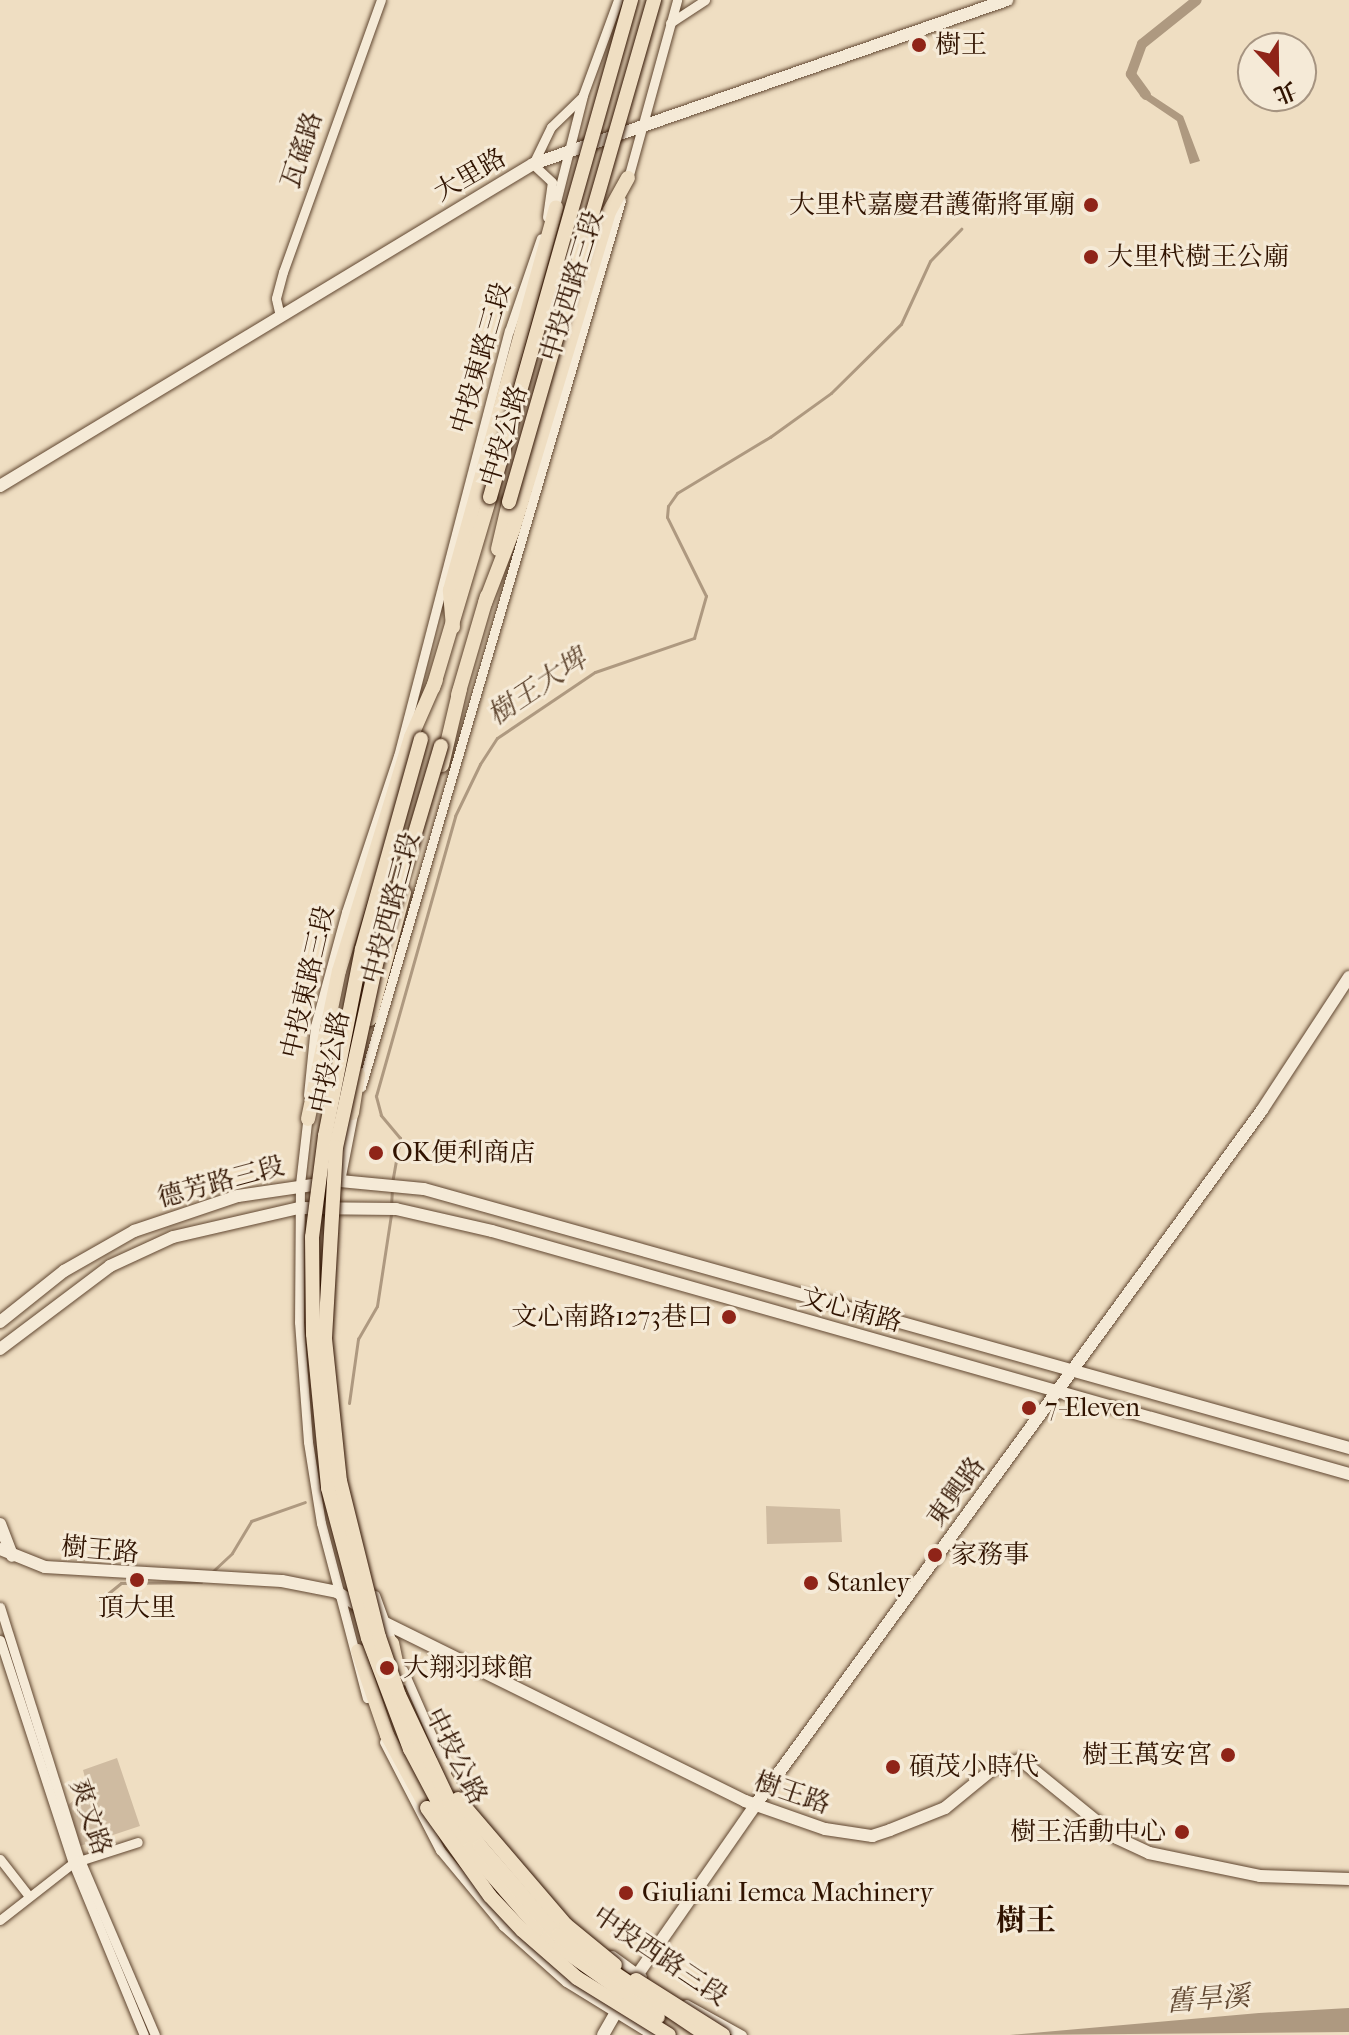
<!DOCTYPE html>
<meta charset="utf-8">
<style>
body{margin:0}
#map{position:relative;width:1349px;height:2035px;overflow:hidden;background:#efdec2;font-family:"IM FELL French Canon","Noto Serif TC",serif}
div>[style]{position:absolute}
.green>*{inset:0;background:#cfbba1}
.water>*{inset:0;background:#ae9980}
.stream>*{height:3px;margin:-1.5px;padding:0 1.5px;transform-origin:1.5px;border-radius:1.5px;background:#ae9980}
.canal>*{height:10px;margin:-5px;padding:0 5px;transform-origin:5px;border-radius:5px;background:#ae9980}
.roads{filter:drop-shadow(0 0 2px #604630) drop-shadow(0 0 2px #604630)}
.street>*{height:9px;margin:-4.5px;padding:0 4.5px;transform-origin:4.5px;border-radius:4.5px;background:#f5ead7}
.secondary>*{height:12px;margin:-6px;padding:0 6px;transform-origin:6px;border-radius:6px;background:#f5ead7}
.primary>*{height:14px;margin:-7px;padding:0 7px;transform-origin:7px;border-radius:7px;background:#efdec2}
.bridges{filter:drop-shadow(0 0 2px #301300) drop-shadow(0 0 2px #301300)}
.primary-bridge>*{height:14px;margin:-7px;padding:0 7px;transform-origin:7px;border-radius:7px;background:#efdec2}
.dots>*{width:22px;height:22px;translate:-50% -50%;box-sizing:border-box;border:4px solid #f5ead7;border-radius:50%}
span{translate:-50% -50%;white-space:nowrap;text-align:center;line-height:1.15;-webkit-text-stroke:6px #f5ead7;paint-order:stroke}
.poi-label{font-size:26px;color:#301300}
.left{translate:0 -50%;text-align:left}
.right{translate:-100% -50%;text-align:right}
.street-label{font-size:26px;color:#301300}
.water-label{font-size:28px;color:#624933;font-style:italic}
.quarter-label{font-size:30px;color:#301300;font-weight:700}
.north{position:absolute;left:1237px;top:32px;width:80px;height:80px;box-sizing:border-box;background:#f5ead7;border:2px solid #a69481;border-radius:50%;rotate:158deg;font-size:22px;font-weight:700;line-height:32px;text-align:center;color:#301300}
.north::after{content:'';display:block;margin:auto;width:28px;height:36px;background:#8f2418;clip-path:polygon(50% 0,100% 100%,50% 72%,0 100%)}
</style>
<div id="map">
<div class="green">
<div style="clip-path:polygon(766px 1506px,840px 1509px,842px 1542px,767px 1544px)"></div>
<div style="clip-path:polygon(117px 1758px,140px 1826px,80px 1846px,68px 1805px,88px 1789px,83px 1770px)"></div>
</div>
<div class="water">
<div style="clip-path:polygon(1139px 87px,1183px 116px,1200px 161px,1190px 164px,1177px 121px,1140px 96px)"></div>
<div style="clip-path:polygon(1349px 2008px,1349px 2032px,1010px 2035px,1259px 2013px)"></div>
</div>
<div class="stream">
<div style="left:392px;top:1183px;width:46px;rotate:-79.9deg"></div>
<div style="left:400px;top:1138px;width:30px;rotate:-130deg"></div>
<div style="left:381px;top:1115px;width:20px;rotate:-105deg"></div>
<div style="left:376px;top:1096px;width:291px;rotate:-74.2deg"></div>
<div style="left:455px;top:816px;width:58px;rotate:-64.3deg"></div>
<div style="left:480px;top:764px;width:31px;rotate:-57deg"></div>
<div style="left:497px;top:738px;width:118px;rotate:-34deg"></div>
<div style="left:595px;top:672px;width:105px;rotate:-19deg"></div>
<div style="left:694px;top:638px;width:44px;rotate:-74.1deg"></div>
<div style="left:706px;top:596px;width:88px;rotate:-116.3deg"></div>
<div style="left:667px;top:517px;width:11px;rotate:-85deg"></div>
<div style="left:668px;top:506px;width:16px;rotate:-55deg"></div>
<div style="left:677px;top:493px;width:109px;rotate:-31.1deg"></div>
<div style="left:770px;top:437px;width:75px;rotate:-35.8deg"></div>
<div style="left:831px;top:393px;width:98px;rotate:-44.6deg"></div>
<div style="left:901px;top:324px;width:69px;rotate:-65.3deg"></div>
<div style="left:930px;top:261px;width:45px;rotate:-45.9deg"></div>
<div style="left:391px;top:1207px;width:17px;rotate:-87deg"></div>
<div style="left:349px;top:1403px;width:65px;rotate:-82deg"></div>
<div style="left:358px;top:1339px;width:38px;rotate:-60deg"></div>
<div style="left:377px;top:1306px;width:93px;rotate:-81.3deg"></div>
<div style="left:213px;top:1571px;width:26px;rotate:-43deg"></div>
<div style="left:232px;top:1553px;width:37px;rotate:-59deg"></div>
<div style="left:251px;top:1521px;width:57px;rotate:-19.4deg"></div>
<div style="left:100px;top:1600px;width:27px;rotate:-39deg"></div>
<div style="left:121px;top:1583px;width:80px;rotate:-0.7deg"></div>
</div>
<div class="canal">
<div style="left:1146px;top:95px;width:26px;rotate:-126deg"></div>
<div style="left:1131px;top:74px;width:32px;rotate:-70deg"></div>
<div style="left:1142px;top:44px;width:70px;rotate:-38.7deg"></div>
</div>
<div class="roads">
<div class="street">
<div style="left:670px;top:23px;width:42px;rotate:-33.3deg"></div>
<div style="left:627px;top:182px;width:189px;rotate:-74.6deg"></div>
<div style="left:554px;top:210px;width:119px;rotate:-75.8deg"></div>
<div style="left:583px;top:95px;width:101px;rotate:-69.8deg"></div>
<div style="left:547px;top:217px;width:35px;rotate:-82deg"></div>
<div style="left:552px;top:182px;width:26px;rotate:-137deg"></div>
<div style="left:533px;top:164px;width:41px;rotate:-64.1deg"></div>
<div style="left:551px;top:127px;width:42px;rotate:-44deg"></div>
<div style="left:280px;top:316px;width:18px;rotate:-103deg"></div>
<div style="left:276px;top:298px;width:27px;rotate:-75deg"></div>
<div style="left:283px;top:272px;width:289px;rotate:-70.2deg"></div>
<div style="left:361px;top:1087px;width:924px;rotate:-73.66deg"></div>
<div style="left:308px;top:1095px;width:69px;rotate:-84.2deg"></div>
<div style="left:315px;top:1026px;width:118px;rotate:-74.8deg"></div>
<div style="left:346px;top:912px;width:164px;rotate:-71.6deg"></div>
<div style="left:398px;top:756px;width:439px;rotate:-75.4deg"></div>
<div style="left:509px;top:331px;width:98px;rotate:-71deg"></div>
<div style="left:308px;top:1114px;width:70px;rotate:96.5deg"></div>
<div style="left:300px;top:1184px;width:138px;rotate:90.4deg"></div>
<div style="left:299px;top:1322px;width:120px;rotate:85.7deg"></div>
<div style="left:308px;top:1442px;width:82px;rotate:80.9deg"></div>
<div style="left:321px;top:1523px;width:181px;rotate:75.3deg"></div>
<div style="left:340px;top:1181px;width:73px;rotate:-79deg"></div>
<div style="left:375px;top:1595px;width:53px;rotate:70.2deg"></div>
<div style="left:0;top:1607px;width:265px;rotate:72.5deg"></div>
<div style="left:80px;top:1860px;width:190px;rotate:66.8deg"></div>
<div style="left:0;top:1640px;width:235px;rotate:71.9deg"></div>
<div style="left:73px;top:1863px;width:186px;rotate:67.6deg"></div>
<div style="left:403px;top:1670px;width:109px;rotate:66.3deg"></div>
<div style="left:384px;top:1742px;width:122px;rotate:62.6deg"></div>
<div style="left:440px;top:1850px;width:99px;rotate:50.3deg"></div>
<div style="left:503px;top:1926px;width:84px;rotate:41.6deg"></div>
<div style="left:566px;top:1982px;width:101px;rotate:31.6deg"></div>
<div style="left:0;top:1859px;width:46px;rotate:52.1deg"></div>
<div style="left:0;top:1920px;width:93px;rotate:-38deg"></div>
<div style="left:73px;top:1863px;width:68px;rotate:-17.9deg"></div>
<div style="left:612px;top:1955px;width:37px;rotate:36deg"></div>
<div style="left:686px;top:2004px;width:64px;rotate:29deg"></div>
</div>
<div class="secondary">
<div style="left:0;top:486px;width:623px;rotate:-31.14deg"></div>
<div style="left:533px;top:164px;width:502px;rotate:-19.09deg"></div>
<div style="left:0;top:1322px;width:82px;rotate:-38.6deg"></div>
<div style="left:64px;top:1271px;width:81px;rotate:-29.7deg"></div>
<div style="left:134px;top:1231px;width:110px;rotate:-18.6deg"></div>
<div style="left:238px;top:1196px;width:103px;rotate:-8.4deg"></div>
<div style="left:340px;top:1181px;width:84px;rotate:5.4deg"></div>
<div style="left:424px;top:1189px;width:961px;rotate:15.64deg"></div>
<div style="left:0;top:1349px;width:138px;rotate:-37deg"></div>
<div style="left:110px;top:1266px;width:69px;rotate:-24.7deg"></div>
<div style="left:173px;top:1237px;width:129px;rotate:-13deg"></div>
<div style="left:299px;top:1208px;width:97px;rotate:0.6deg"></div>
<div style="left:396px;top:1209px;width:98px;rotate:12.9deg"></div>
<div style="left:492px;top:1231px;width:891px;rotate:15.83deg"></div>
<div style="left:0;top:1524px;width:34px;rotate:69deg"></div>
<div style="left:0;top:1549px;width:48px;rotate:21.8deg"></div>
<div style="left:45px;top:1567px;width:237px;rotate:3.4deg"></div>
<div style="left:282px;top:1581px;width:56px;rotate:11.3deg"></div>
<div style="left:337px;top:1592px;width:57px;rotate:32.9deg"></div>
<div style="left:385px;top:1623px;width:402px;rotate:26.3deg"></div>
<div style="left:745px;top:1801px;width:85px;rotate:19.3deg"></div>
<div style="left:825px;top:1829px;width:48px;rotate:8.5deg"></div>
<div style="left:872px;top:1836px;width:19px;rotate:-18deg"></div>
<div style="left:890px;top:1830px;width:59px;rotate:-21.8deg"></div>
<div style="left:945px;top:1808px;width:63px;rotate:-39.2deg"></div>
<div style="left:994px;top:1768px;width:28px;rotate:-17deg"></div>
<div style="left:1021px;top:1760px;width:124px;rotate:39.1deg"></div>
<div style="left:1117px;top:1838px;width:35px;rotate:25deg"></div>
<div style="left:1149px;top:1853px;width:113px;rotate:11.7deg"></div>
<div style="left:1260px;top:1876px;width:89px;rotate:1.9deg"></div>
<div style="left:603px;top:2035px;width:70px;rotate:-60.2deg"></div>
<div style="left:638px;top:1974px;width:207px;rotate:-55.2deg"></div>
<div style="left:756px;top:1804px;width:859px;rotate:-53.9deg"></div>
<div style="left:1262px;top:1110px;width:159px;rotate:-56.8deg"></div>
</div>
<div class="primary">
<div style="left:498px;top:549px;width:48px;rotate:-76.8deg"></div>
<div style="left:485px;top:603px;width:78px;rotate:-69deg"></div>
<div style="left:513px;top:530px;width:332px;rotate:-73.2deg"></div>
<div style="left:609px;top:212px;width:39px;rotate:-61deg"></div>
<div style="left:453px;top:627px;width:37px;rotate:-95deg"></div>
<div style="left:450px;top:590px;width:397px;rotate:-74.5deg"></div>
<div style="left:433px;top:688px;width:199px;rotate:-73.4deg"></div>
<div style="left:458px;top:695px;width:103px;rotate:-73.7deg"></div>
<div style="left:442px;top:765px;width:78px;rotate:-76.7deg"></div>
<div style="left:370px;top:1019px;width:131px;rotate:-75deg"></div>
<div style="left:352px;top:1113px;width:39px;rotate:-81deg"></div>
<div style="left:308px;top:1119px;width:151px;rotate:-78.2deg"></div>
<div style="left:339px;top:971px;width:245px;rotate:-72.9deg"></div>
<div style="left:411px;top:737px;width:62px;rotate:-66.3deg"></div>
<div style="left:392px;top:1643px;width:38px;rotate:78deg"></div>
<div style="left:358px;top:1651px;width:89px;rotate:71deg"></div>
<div style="left:387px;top:1735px;width:83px;rotate:61.3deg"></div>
<div style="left:438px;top:1765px;width:39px;rotate:60deg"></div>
</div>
</div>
<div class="bridges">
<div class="primary-bridge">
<div style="left:490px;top:497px;width:517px;rotate:-74.16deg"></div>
<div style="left:509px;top:502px;width:523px;rotate:-73.89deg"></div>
<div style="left:421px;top:739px;width:218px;rotate:105.7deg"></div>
<div style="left:362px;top:949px;width:191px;rotate:101.2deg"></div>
<div style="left:325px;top:1136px;width:102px;rotate:97.3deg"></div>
<div style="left:312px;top:1237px;width:97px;rotate:89.4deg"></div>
<div style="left:313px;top:1334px;width:155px;rotate:84.4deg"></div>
<div style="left:328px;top:1488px;width:155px;rotate:75.1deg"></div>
<div style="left:368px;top:1638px;width:119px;rotate:69.3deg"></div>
<div style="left:410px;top:1749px;width:58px;rotate:62.1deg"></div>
<div style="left:437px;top:1800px;width:59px;rotate:56.9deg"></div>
<div style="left:469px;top:1849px;width:118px;rotate:48.8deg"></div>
<div style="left:547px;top:1938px;width:136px;rotate:35.4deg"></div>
<div style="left:441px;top:746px;width:227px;rotate:106.6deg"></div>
<div style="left:376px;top:964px;width:187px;rotate:102.3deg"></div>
<div style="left:336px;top:1147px;width:192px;rotate:93.3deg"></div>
<div style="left:325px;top:1339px;width:143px;rotate:84deg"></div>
<div style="left:340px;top:1481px;width:161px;rotate:76deg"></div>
<div style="left:379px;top:1637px;width:61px;rotate:71deg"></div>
<div style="left:399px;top:1695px;width:117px;rotate:64.7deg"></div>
<div style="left:449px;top:1801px;width:55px;rotate:55.4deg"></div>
<div style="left:480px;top:1846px;width:118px;rotate:48.8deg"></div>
<div style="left:558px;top:1935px;width:179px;rotate:34deg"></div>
<div style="left:458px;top:1799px;width:166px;rotate:49.4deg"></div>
<div style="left:566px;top:1925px;width:63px;rotate:39.2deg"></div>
<div style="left:427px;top:1808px;width:108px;rotate:54.4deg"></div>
<div style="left:490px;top:1896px;width:47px;rotate:46.7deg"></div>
<div style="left:522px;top:1930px;width:73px;rotate:41.1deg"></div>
<div style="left:577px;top:1978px;width:108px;rotate:31.8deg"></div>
<div style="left:636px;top:1980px;width:103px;rotate:32.3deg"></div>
</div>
</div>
<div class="dots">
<div style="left:919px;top:45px;background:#8f2418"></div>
<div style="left:1091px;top:205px;background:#8f2418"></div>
<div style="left:1091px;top:257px;background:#8f2418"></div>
<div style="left:376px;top:1153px;background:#8f2418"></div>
<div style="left:729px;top:1317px;background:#8f2418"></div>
<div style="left:1029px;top:1408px;background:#8f2418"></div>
<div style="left:935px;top:1555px;background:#8f2418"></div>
<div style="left:137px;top:1580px;background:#8f2418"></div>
<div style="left:811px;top:1583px;background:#8f2418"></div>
<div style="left:387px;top:1668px;background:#8f2418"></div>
<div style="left:1228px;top:1755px;background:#8f2418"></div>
<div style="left:893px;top:1767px;background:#8f2418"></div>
<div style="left:1182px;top:1832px;background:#8f2418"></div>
<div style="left:626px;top:1893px;background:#8f2418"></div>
</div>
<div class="poi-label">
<span class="left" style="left:935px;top:45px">樹王</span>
<span class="right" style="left:1075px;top:205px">大里杙嘉慶君護衛將軍廟</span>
<span class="left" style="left:1107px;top:257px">大里杙樹王公廟</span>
<span class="left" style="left:392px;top:1153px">OK便利商店</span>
<span class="right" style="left:713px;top:1317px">文心南路1273巷口</span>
<span class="left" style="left:1045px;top:1408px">7-Eleven</span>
<span class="left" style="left:951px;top:1555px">家務事</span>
<span class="left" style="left:827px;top:1583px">Stanley</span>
<span style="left:137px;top:1608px">頂大里</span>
<span class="left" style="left:403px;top:1668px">大翔羽球館</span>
<span class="right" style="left:1212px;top:1755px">樹王萬安宮</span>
<span class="left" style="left:909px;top:1767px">碩茂小時代</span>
<span class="right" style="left:1166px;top:1832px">樹王活動中心</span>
<span class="left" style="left:642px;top:1893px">Giuliani Iemca Machinery</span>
</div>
<div class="street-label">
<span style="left:302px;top:150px;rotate:-72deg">瓦磘路</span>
<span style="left:470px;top:175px;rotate:-30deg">大里路</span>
<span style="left:572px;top:286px;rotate:-73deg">中投西路三段</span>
<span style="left:481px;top:358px;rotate:-74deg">中投東路三段</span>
<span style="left:504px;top:436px;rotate:-73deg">中投公路</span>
<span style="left:391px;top:908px;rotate:-75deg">中投西路三段</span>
<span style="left:308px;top:982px;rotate:-77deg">中投東路三段</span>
<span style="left:330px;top:1062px;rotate:-78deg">中投公路</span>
<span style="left:221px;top:1182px;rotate:-15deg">德芳路三段</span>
<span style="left:851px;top:1310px;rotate:15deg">文心南路</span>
<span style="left:956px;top:1492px;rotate:-54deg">東興路</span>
<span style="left:100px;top:1550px;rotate:5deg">樹王路</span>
<span style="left:456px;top:1756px;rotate:63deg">中投公路</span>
<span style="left:792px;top:1793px;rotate:19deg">樹王路</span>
<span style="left:90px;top:1817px;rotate:71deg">爽文路</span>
<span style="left:660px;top:1956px;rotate:34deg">中投西路三段</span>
</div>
<div class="water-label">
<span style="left:537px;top:687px;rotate:-34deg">樹王大埤</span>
<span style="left:1208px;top:1999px;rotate:-4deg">舊旱溪</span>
</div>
<div class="quarter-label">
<span style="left:1026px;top:1921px">樹王</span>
</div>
<div class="north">北</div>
</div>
